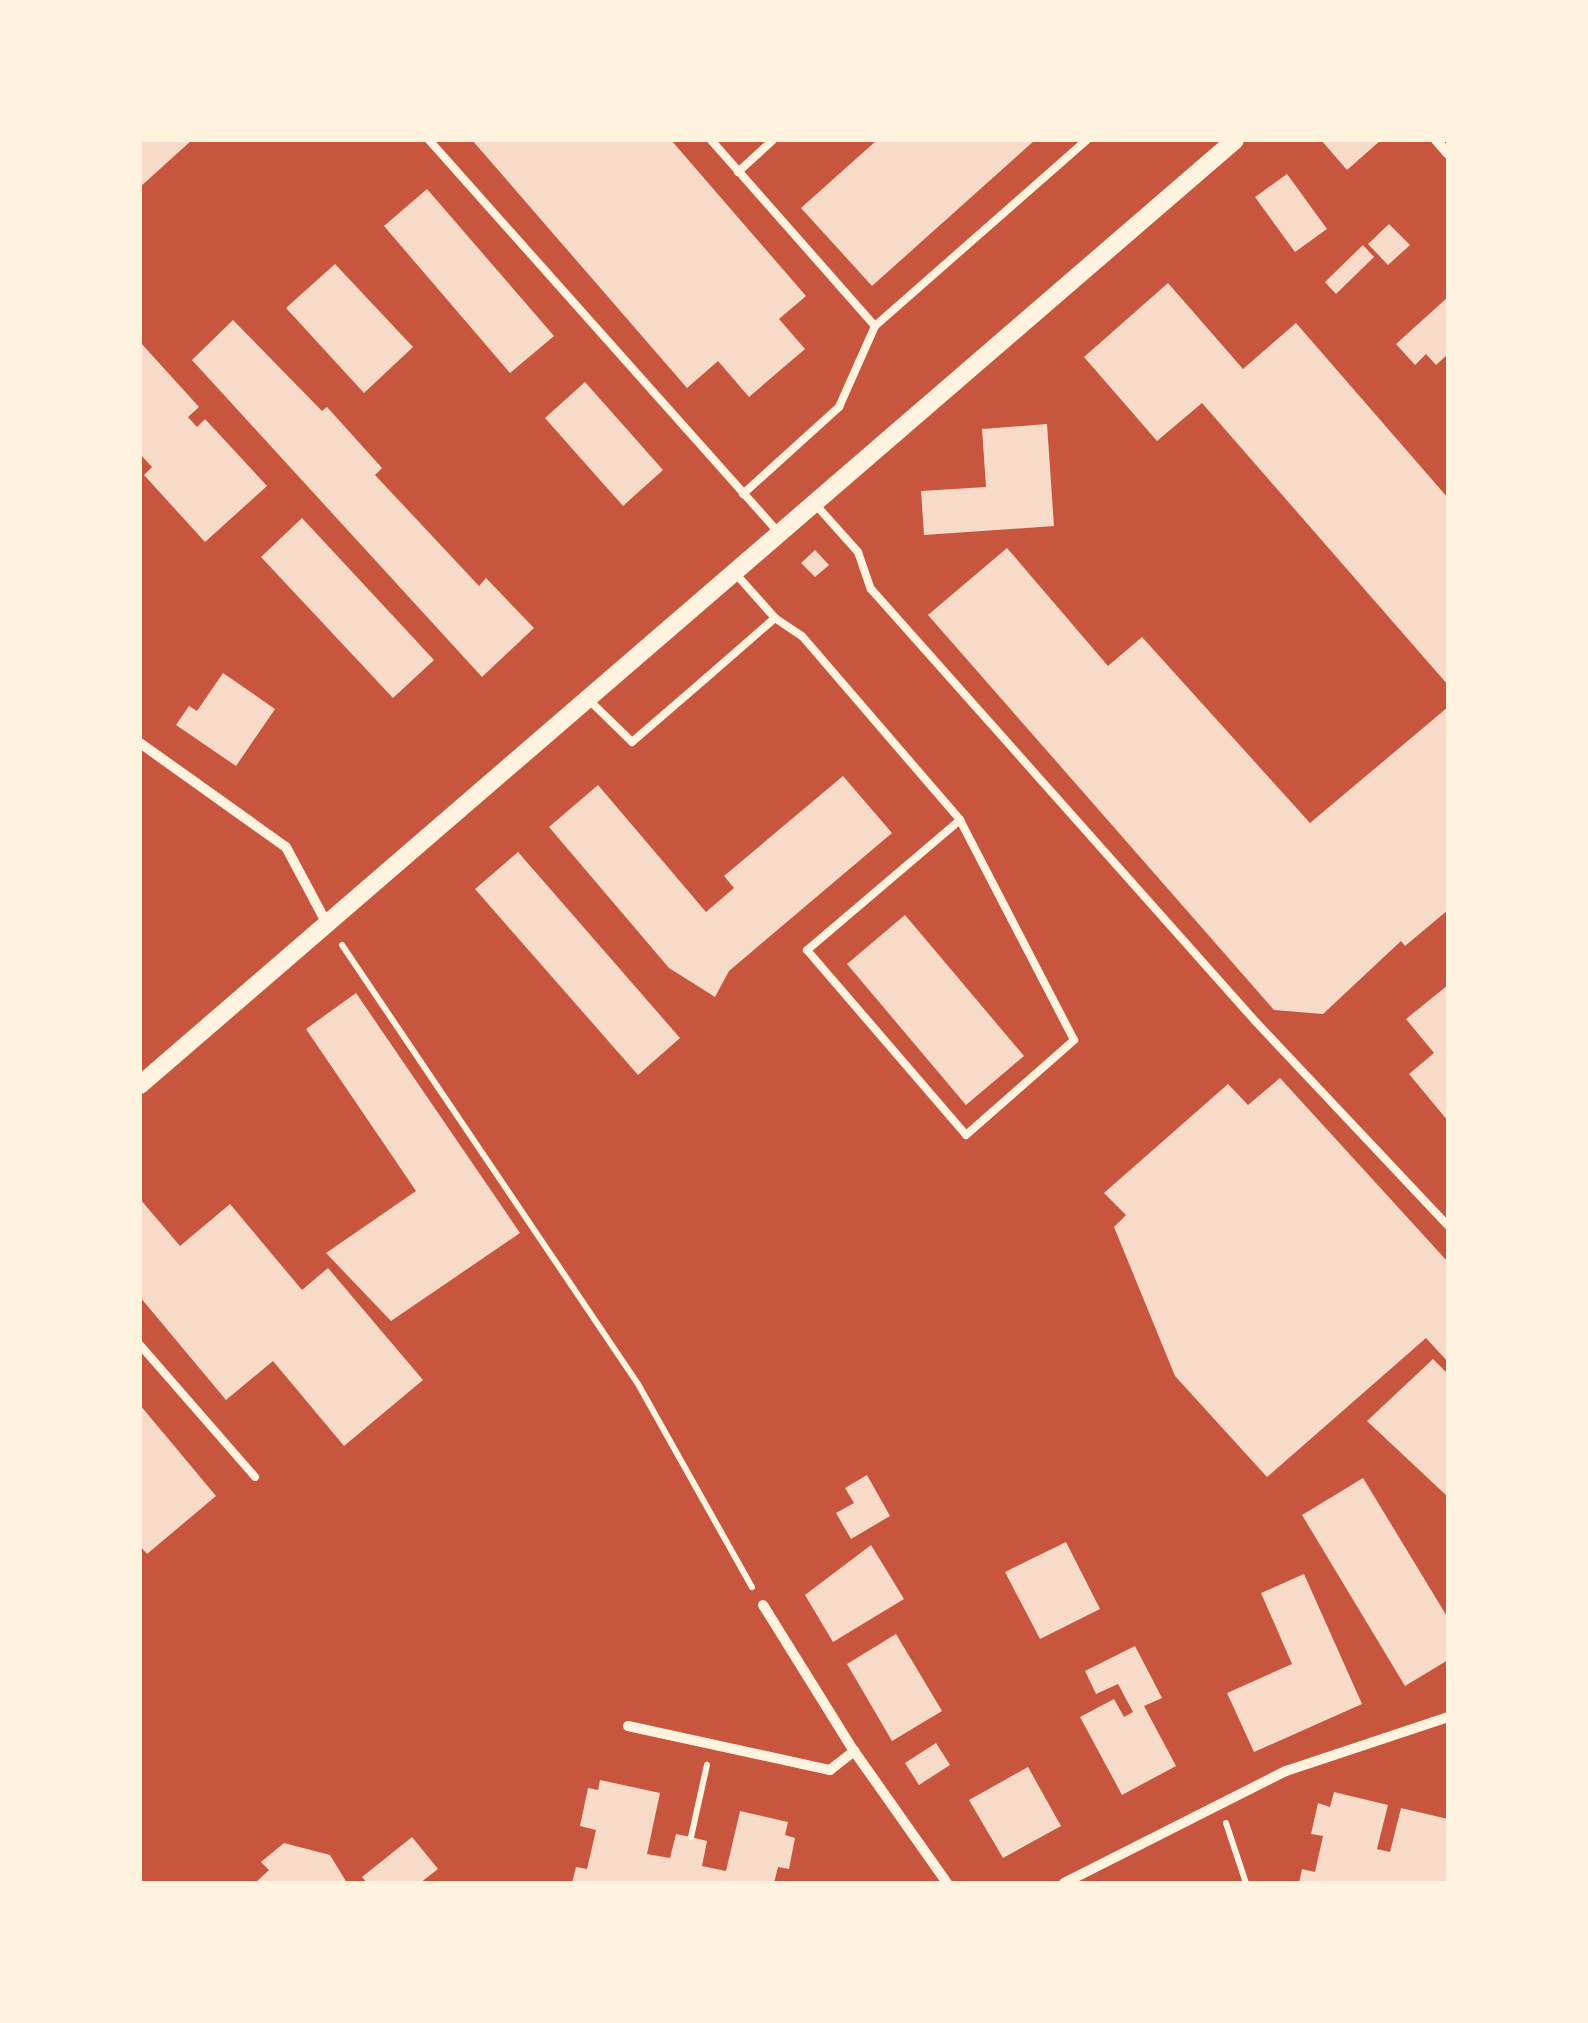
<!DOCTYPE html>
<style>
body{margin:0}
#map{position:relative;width:1588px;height:2023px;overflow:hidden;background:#c8553d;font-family:"Fira Sans",sans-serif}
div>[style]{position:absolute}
.building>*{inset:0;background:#f7dbc8}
.path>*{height:6px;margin:-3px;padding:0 3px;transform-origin:3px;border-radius:3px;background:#fff3e0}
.service>*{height:8px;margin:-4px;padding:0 4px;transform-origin:4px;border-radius:4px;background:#fff3e0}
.minor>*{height:10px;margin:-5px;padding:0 5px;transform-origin:5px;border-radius:5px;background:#fff3e0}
.tertiary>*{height:18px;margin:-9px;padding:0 9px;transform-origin:9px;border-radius:9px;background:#fff3e0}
span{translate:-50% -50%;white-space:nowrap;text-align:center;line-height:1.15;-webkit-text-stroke:8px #fff3e0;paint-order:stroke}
.frame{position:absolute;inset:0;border:142px solid #fff3e0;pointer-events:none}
</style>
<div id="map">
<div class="building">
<div style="clip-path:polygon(140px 140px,192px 140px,140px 187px)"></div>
<div style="clip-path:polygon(472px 140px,671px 140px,806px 296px,779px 319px,805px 349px,749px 397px,718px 361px,687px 388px)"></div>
<div style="clip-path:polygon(877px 140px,1035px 140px,872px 286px,801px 208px)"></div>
<div style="clip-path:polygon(1321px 140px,1381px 140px,1347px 170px)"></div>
<div style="clip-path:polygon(1287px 174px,1327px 229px,1295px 252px,1255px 197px)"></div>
<div style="clip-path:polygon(427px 189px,554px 336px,510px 373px,384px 226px)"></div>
<div style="clip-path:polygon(1389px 224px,1410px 245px,1388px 265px,1368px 244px)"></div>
<div style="clip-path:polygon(1363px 245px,1374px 257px,1336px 294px,1325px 282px)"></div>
<div style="clip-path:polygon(335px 264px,413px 347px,364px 393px,286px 308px)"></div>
<div style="clip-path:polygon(1168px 283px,1243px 369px,1296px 323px,1448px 498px,1448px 685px,1202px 403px,1157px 441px,1084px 357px)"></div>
<div style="clip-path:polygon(1448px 288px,1448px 354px,1436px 365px,1426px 354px,1415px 365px,1396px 344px,1448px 297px)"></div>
<div style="clip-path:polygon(233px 320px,322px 411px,327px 407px,382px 468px,375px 475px,479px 586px,486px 578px,534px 628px,482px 677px,192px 360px)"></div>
<div style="clip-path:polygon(140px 342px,199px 407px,188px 417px,197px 427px,205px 419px,267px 486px,205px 542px,144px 475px,152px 467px,140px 454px)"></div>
<div style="clip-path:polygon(585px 382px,663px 470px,623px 506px,545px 418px)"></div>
<div style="clip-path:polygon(1047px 424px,1054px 526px,924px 535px,921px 491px,986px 487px,982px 429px)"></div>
<div style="clip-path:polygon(302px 518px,434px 660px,393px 698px,261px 557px)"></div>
<div style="clip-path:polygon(1007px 548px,1108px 666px,1142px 637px,1310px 823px,1448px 707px,1448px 910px,1405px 946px,1401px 941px,1323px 1014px,1274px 1010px,928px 615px)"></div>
<div style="clip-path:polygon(815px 550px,829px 565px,815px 577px,801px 563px)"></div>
<div style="clip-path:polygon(223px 673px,275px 709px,236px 766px,176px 725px,189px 706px,197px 711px)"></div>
<div style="clip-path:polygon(843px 776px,892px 833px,729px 971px,715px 997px,669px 968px,549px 827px,598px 785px,706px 912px,734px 888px,724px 876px)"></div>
<div style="clip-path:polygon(518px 852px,680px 1038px,638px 1075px,475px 889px)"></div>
<div style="clip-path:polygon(905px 915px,1024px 1056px,966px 1105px,847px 964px)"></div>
<div style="clip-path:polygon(1448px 985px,1448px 1121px,1409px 1074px,1434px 1053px,1406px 1019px)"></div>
<div style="clip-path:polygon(356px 993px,520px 1233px,391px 1321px,326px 1253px,416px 1191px,306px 1029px)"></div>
<div style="clip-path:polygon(1280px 1078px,1448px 1262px,1448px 1362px,1426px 1338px,1267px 1477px,1175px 1376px,1114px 1227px,1126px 1215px,1104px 1193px,1228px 1084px,1248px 1105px)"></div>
<div style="clip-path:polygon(140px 1199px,180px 1246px,230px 1204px,302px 1290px,328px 1268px,423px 1380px,344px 1446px,273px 1361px,226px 1400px,140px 1297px)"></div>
<div style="clip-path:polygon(1433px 1359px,1448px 1374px,1448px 1497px,1367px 1421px)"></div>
<div style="clip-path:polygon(140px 1405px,216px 1496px,147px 1554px,140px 1546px)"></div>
<div style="clip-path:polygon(867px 1475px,890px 1516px,851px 1539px,836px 1513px,854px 1503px,845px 1488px)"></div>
<div style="clip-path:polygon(1363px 1478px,1448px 1618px,1448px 1660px,1405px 1686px,1302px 1515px)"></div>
<div style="clip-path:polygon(1066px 1542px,1100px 1609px,1040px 1639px,1005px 1572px)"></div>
<div style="clip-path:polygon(871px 1545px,904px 1599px,833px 1642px,805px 1595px)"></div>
<div style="clip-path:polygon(1304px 1574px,1362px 1704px,1254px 1752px,1227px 1693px,1292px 1664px,1261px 1593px)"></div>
<div style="clip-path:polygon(896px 1634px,942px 1711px,892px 1741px,847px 1664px)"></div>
<div style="clip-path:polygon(1135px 1646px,1162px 1698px,1144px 1706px,1176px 1766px,1122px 1795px,1080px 1717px,1114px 1699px,1124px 1717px,1133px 1712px,1118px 1684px,1096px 1694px,1085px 1671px)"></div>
<div style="clip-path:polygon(936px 1743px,950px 1765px,919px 1785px,905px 1763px)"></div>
<div style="clip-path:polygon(1028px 1767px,1061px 1826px,1003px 1858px,969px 1800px)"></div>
<div style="clip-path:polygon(600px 1780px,660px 1793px,647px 1854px,670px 1858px,676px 1834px,691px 1837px,707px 1841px,702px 1866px,726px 1871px,740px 1811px,788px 1822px,785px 1835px,795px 1838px,789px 1869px,778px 1867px,774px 1883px,572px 1883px,576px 1867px,587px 1869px,596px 1830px,580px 1826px,588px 1788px,598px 1790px)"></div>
<div style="clip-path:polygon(1334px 1792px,1388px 1805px,1377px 1849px,1390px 1852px,1401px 1808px,1448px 1819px,1448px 1883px,1299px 1883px,1302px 1869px,1315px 1872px,1323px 1836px,1311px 1834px,1318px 1803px,1330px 1807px)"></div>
<div style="clip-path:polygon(412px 1837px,438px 1869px,420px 1883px,367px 1883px,362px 1877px)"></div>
<div style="clip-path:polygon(284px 1843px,330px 1855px,347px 1883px,255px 1883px,269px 1870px,261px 1862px)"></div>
</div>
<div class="path">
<div style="left:342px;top:945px;width:529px;rotate:56.01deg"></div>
<div style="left:638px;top:1384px;width:233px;rotate:60.7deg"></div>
<div style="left:1226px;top:1823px;width:63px;rotate:71.6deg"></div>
<div style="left:691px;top:1837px;width:74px;rotate:-77.5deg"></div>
</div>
<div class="service">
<div style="left:429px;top:140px;width:526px;rotate:48.31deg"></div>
<div style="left:711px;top:140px;width:248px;rotate:48.6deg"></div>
<div style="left:738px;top:172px;width:47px;rotate:-42.4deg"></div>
<div style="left:743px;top:494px;width:130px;rotate:-42.2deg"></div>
<div style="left:839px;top:407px;width:89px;rotate:-66deg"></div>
<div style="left:875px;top:326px;width:282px;rotate:-41.3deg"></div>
<div style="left:816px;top:505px;width:63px;rotate:48.2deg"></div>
<div style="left:858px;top:552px;width:39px;rotate:71deg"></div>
<div style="left:871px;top:589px;width:579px;rotate:48.36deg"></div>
<div style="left:1256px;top:1022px;width:280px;rotate:46.7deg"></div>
<div style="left:775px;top:618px;width:32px;rotate:34deg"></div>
<div style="left:802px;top:636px;width:243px;rotate:49.3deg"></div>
<div style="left:960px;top:820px;width:201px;rotate:139.6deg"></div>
<div style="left:807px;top:950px;width:244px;rotate:49.3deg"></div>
<div style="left:966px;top:1135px;width:144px;rotate:-41.3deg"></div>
<div style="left:1074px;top:1040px;width:248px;rotate:-117.4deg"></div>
<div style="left:589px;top:700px;width:60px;rotate:44.3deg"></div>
<div style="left:632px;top:742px;width:96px;rotate:-40.8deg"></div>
<div style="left:705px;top:679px;width:93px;rotate:-41.1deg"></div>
<div style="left:775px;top:618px;width:60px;rotate:-131.6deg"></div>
<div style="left:140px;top:1345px;width:175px;rotate:48.9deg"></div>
</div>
<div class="minor">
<div style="left:1436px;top:140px;width:18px;rotate:49deg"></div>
<div style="left:140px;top:743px;width:179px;rotate:35.5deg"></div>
<div style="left:286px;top:847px;width:85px;rotate:61.9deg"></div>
<div style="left:763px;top:1605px;width:172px;rotate:58.1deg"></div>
<div style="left:628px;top:1726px;width:207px;rotate:12.3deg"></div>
<div style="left:830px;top:1770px;width:31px;rotate:-38deg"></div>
<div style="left:854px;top:1751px;width:161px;rotate:54.8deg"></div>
<div style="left:1064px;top:1883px;width:249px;rotate:-26.8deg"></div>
<div style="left:1286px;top:1771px;width:171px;rotate:-18.4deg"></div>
</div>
<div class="tertiary">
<div style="left:140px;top:1085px;width:1446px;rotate:-40.79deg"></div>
</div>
<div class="frame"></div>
</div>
